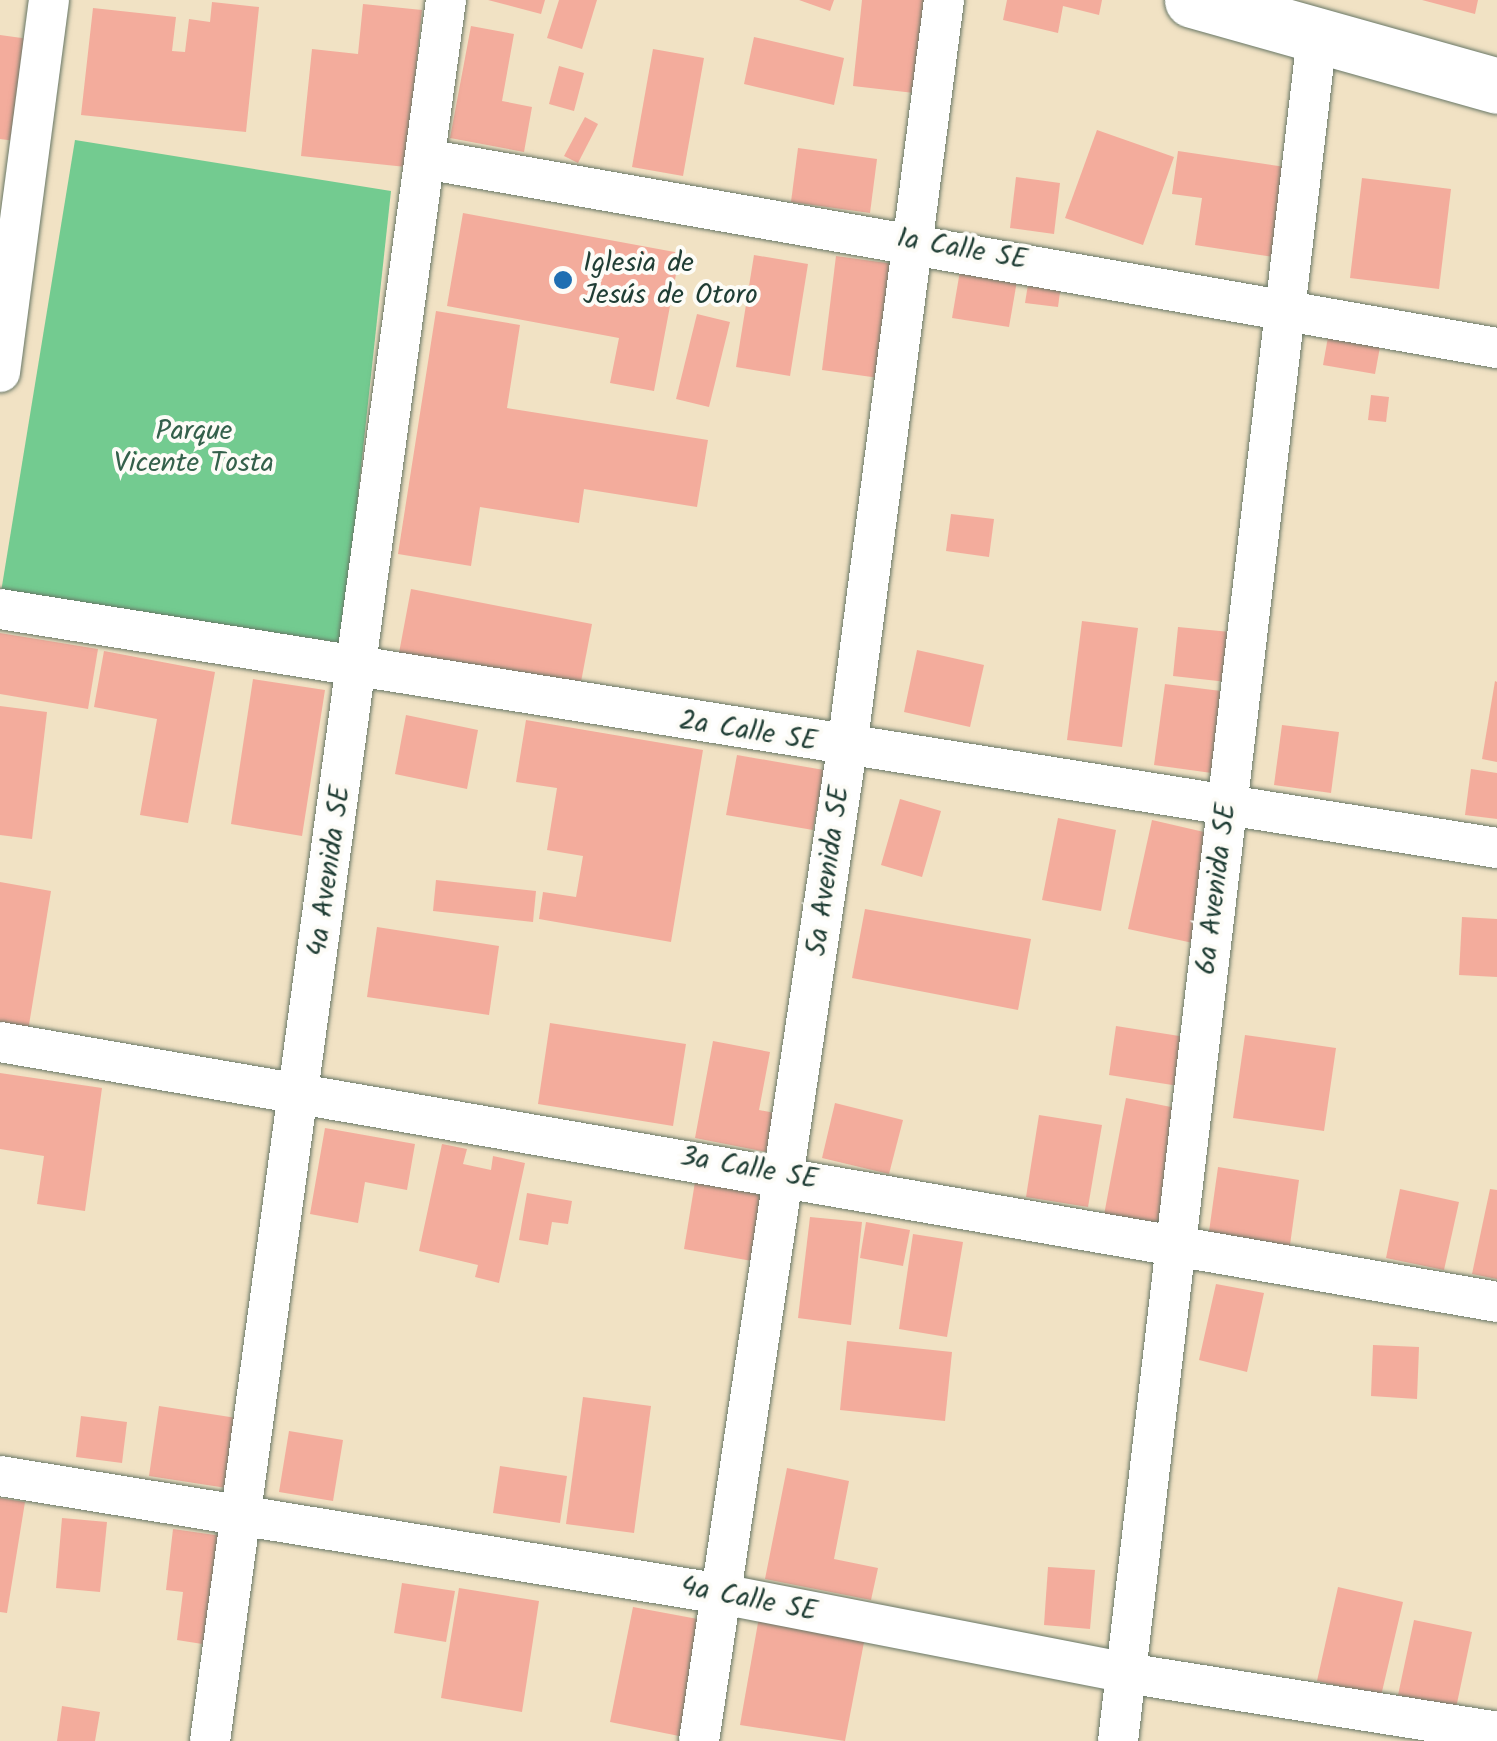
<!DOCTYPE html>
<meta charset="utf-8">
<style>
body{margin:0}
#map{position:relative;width:1497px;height:1741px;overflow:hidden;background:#f1e2c4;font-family:Kalam,sans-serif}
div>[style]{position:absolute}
.green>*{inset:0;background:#73cb90}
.building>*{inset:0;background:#f3ac9c}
.roads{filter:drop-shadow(0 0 2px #687766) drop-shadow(0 0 2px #687766)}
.street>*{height:40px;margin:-20px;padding:0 20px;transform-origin:20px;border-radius:20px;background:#fff}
.secondary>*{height:55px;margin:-27.5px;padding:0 27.5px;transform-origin:27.5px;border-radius:27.5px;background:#fff}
.dots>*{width:28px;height:28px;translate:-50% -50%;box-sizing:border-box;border:5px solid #fdfcf7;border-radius:50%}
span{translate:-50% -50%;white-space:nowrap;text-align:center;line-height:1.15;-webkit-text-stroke:8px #fdfcf7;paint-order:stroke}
.street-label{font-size:28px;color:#1f3d34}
.poi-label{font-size:28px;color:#1f3d34}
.left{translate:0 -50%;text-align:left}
.park-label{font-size:28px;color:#34604b}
</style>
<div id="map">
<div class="green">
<div style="clip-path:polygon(75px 140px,391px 191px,342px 643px,1px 592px)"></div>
</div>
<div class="building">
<div style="clip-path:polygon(488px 0,545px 0,541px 14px)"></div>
<div style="clip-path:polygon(559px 0,597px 0,582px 49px,547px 38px)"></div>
<div style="clip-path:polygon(799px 0,834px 0,830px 11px)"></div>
<div style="clip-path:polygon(862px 0,924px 0,914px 93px,853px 86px)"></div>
<div style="clip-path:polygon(1007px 0,1102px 0,1099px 15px,1063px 6px,1058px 33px,1003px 20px)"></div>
<div style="clip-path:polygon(1422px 0,1478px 0,1475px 14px)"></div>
<div style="clip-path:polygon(212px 2px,259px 7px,246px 132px,81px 115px,93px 8px,176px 17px,172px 51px,185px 52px,189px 19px,210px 22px)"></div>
<div style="clip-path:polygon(363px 4px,422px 10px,406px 167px,301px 156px,312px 49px,358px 54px)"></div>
<div style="clip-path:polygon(471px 26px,514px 34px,502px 101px,532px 107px,524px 152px,450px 138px)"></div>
<div style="clip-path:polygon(0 35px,29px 39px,15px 141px,0 139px)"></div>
<div style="clip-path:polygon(754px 37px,844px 58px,834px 105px,744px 84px)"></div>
<div style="clip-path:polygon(653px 49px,704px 58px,683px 176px,632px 167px)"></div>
<div style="clip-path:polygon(559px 66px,584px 73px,574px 111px,549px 104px)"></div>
<div style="clip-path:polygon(585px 117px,598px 124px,578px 163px,564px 156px)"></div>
<div style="clip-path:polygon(1097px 130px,1174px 157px,1143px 245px,1065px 218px)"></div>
<div style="clip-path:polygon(798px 148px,877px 159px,870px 213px,791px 202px)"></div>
<div style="clip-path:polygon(1178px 151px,1299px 169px,1286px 259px,1195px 245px,1202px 198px,1172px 194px)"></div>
<div style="clip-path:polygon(1016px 177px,1060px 183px,1054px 234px,1010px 228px)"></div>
<div style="clip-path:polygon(1362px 178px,1451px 189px,1439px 289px,1350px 278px)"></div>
<div style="clip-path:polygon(463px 213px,680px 253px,654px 391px,610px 383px,619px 338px,447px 306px)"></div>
<div style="clip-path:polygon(754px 255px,808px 264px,790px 376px,736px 367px)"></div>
<div style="clip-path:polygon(836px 256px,901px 265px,886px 379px,822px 370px)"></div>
<div style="clip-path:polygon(961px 265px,1018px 275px,1009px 327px,952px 318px)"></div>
<div style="clip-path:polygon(1030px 272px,1062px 277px,1058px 307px,1025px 303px)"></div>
<div style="clip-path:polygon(436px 311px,520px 325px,507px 408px,708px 440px,697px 507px,584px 489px,579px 523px,480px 507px,471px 566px,398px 554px)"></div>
<div style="clip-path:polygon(697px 314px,730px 322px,709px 407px,676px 399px)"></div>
<div style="clip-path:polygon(1330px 326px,1382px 336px,1375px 374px,1323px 365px)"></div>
<div style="clip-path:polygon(1371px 395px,1389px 397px,1386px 422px,1368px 420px)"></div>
<div style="clip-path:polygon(951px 514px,994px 519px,989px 557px,946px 551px)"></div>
<div style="clip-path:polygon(411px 589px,592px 624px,580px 687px,399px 653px)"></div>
<div style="clip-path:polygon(1082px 621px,1138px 628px,1122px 747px,1067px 740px)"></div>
<div style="clip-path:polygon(1178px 627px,1241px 633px,1236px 683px,1173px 676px)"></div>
<div style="clip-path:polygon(0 633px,98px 649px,88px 709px,0 694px)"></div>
<div style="clip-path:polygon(917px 650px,984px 665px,970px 727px,904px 712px)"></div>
<div style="clip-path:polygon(104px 651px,215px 672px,188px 823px,140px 815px,157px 719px,94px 707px)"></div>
<div style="clip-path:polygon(253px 679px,325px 690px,302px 836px,231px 824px)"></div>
<div style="clip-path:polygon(1495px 681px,1497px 682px,1497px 762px,1482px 759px)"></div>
<div style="clip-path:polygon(1165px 684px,1237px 693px,1226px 775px,1154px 765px)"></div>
<div style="clip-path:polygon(0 706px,47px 712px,32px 839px,0 835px)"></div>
<div style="clip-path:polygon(406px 715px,478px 730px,467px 789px,395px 774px)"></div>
<div style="clip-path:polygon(526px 720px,703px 750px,671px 942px,539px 919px,543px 892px,576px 897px,583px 856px,547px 850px,557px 788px,516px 782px)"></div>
<div style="clip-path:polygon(1282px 725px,1339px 732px,1331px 793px,1274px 785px)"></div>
<div style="clip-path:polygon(737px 755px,824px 770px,813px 830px,726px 815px)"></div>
<div style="clip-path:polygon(1471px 769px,1497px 773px,1497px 819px,1465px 815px)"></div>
<div style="clip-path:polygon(900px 799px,941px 811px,922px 877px,881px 865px)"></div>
<div style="clip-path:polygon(1058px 818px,1116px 830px,1101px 911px,1042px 900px)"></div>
<div style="clip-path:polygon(1152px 820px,1217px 835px,1193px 943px,1128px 929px)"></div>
<div style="clip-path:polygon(436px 880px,536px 891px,533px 922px,433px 911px)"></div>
<div style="clip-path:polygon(0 882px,51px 891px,27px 1037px,0 1033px)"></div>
<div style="clip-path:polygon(865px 909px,1031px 939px,1018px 1010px,852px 978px)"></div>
<div style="clip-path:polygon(1462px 917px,1497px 919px,1497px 977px,1459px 975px)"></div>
<div style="clip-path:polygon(377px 927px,499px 946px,489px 1015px,367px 997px)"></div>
<div style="clip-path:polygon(550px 1023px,686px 1044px,673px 1126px,538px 1104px)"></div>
<div style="clip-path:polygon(1116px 1026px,1192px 1038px,1185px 1087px,1109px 1075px)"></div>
<div style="clip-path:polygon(1245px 1035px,1336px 1048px,1324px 1131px,1233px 1118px)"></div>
<div style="clip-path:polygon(713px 1041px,770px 1052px,759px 1110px,780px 1114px,772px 1153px,695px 1138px)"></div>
<div style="clip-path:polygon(0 1073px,102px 1088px,85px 1211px,37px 1204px,44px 1156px,0 1149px)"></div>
<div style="clip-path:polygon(1126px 1098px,1181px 1109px,1160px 1225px,1104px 1215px)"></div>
<div style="clip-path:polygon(835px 1103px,903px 1120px,889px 1174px,822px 1158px)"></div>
<div style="clip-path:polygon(1039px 1115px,1102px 1125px,1088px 1207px,1026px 1197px)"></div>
<div style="clip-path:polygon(325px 1128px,415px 1144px,407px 1190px,365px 1182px,358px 1223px,310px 1214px)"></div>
<div style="clip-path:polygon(442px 1144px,467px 1149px,463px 1164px,491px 1170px,493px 1156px,525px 1163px,499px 1283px,475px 1277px,478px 1265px,419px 1251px)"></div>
<div style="clip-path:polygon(1218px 1167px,1299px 1180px,1289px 1252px,1208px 1239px)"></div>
<div style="clip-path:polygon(695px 1182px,764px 1194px,752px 1261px,684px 1249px)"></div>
<div style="clip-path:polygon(1400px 1189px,1459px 1202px,1444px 1270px,1386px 1258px)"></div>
<div style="clip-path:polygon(1490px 1189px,1497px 1190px,1497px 1279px,1472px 1274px)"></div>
<div style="clip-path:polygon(527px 1193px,572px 1201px,568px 1224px,552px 1222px,548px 1245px,519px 1240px)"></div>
<div style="clip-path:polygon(810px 1217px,862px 1222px,851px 1325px,798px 1318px)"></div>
<div style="clip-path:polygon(866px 1222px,910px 1230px,903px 1266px,860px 1258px)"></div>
<div style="clip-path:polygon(913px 1234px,963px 1242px,947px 1337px,899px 1329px)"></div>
<div style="clip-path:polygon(1216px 1284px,1264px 1293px,1247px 1372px,1199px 1360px)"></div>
<div style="clip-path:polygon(847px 1341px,952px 1352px,945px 1421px,840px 1410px)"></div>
<div style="clip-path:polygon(1373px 1345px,1419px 1347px,1417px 1399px,1371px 1396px)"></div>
<div style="clip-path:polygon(583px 1397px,651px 1406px,634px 1533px,566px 1524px)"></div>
<div style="clip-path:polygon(159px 1406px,243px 1419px,233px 1489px,149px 1476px)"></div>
<div style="clip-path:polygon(81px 1416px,127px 1422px,122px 1463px,76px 1457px)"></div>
<div style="clip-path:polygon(289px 1431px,343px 1440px,333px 1501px,279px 1492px)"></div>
<div style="clip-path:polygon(500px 1466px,567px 1476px,560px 1523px,493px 1513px)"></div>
<div style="clip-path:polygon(787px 1468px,849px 1481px,834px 1559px,878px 1568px,871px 1600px,765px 1579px)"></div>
<div style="clip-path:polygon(0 1498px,25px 1502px,7px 1613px,0 1612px)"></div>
<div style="clip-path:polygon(62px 1518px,107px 1522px,100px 1592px,56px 1588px)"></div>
<div style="clip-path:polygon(173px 1529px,229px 1537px,215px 1646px,177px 1640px,183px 1592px,166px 1590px)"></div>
<div style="clip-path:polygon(1048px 1567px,1095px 1570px,1090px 1629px,1044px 1625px)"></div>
<div style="clip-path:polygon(402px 1583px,455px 1591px,446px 1642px,394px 1633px)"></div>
<div style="clip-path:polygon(1338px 1587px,1403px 1602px,1381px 1696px,1317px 1681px)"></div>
<div style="clip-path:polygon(459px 1588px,539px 1601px,522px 1712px,441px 1698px)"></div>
<div style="clip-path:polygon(633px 1607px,703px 1620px,679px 1736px,610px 1722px)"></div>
<div style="clip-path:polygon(759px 1617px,865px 1637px,845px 1741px,740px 1725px)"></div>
<div style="clip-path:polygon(1414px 1620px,1472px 1632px,1456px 1708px,1398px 1695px)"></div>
<div style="clip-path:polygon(62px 1706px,100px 1712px,95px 1741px,57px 1741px)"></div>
</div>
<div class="roads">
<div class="street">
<div style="left:425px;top:159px;width:1089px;rotate:10deg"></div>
<div style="left:0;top:372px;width:375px;rotate:-82.5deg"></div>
<div style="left:0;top:609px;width:1516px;rotate:9.07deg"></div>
<div style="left:0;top:1042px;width:1519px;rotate:9.85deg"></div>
<div style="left:0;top:1476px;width:731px;rotate:9.29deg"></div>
<div style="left:721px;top:1594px;width:413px;rotate:11deg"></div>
<div style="left:1126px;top:1673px;width:376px;rotate:9deg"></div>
<div style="left:210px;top:1741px;width:1757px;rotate:-82.28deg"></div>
<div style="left:699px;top:1741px;width:1004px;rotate:-81.52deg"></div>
<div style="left:847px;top:748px;width:754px;rotate:-82.61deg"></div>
<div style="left:1118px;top:1741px;width:1715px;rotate:-83.34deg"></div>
</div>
<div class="secondary">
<div style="left:1192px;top:0;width:317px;rotate:15.7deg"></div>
</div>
</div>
<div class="dots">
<div style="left:563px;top:280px;background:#1f6fb2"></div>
</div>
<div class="street-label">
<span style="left:962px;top:250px;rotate:10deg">1a Calle SE</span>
<span style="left:748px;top:732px;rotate:9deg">2a Calle SE</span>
<span style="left:330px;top:871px;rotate:-82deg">4a Avenida SE</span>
<span style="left:829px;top:871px;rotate:-82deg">5a Avenida SE</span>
<span style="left:1217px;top:889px;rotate:-83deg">6a Avenida SE</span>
<span style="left:749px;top:1169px;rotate:10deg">3a Calle SE</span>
<span style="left:749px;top:1600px;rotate:11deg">4a Calle SE</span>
</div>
<div class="poi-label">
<span class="left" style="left:583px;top:280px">Iglesia de<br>Jesús de Otoro</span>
</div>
<div class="park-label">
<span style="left:194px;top:448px">Parque<br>Vicente Tosta</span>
</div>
</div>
